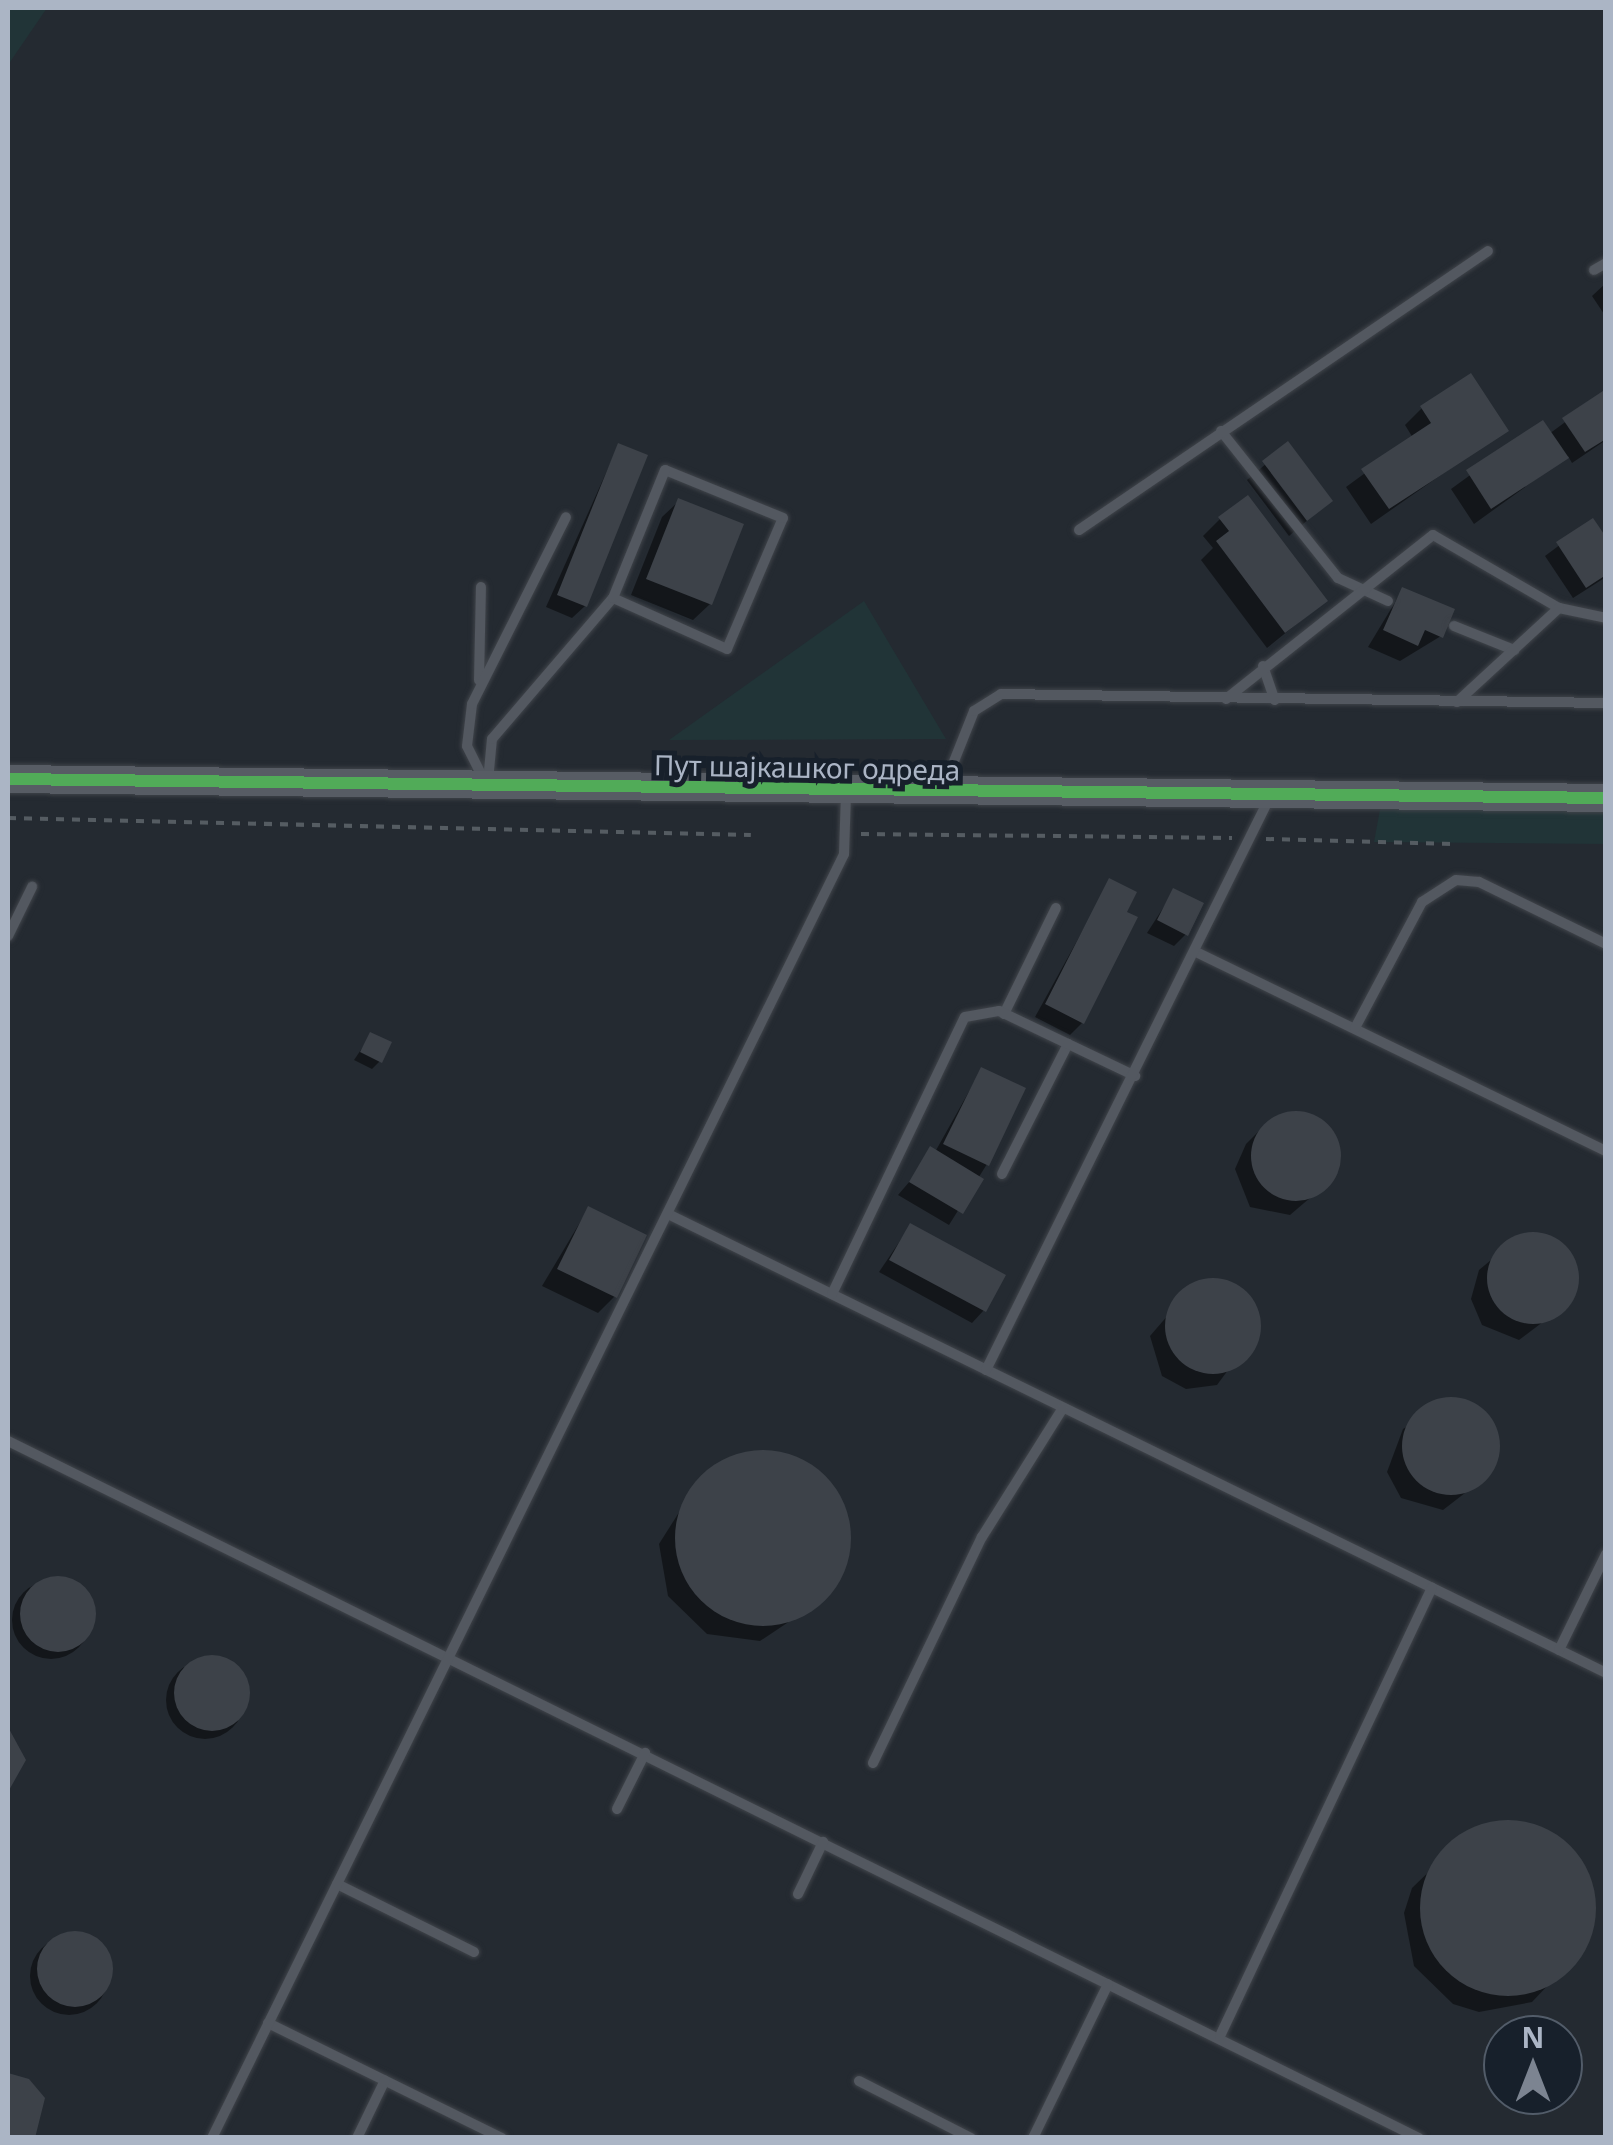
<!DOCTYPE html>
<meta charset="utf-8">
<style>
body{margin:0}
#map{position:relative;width:1613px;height:2145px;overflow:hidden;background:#242a31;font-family:"Noto Sans",sans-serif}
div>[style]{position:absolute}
.green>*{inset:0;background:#213437}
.shadow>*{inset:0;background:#0007}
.round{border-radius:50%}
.building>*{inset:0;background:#3d4249}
.path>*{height:4px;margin-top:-2px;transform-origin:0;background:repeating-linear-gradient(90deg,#555c62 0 8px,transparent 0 16px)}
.roads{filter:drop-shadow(0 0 2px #40444a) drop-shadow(0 0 2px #40444a)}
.lane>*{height:10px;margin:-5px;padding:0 5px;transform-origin:5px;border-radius:5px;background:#535860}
.secondary>*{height:28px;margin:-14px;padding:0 14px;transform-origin:14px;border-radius:14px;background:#575c64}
.cycleway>*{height:12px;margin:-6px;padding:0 6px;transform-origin:6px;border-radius:6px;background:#51ab58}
span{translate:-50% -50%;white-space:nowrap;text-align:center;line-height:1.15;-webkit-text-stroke:10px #17202b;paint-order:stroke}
.street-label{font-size:28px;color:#abb5c5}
.frame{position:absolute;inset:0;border:10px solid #abb5c5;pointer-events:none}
.north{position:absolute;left:1483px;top:2015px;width:100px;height:100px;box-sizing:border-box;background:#17202b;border:2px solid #525c69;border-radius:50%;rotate:0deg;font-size:28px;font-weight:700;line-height:40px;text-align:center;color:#abb5c5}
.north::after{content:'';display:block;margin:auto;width:35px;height:45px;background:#7c8491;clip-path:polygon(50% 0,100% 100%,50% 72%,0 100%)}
</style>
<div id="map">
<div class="green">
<div style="clip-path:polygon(8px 8px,47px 8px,8px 65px)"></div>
<div style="clip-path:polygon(864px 601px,946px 739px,669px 740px)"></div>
<div style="clip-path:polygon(1381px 804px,1605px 809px,1605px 844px,1374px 842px)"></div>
</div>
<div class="shadow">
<div style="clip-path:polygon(1606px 283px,1606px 317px,1592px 296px)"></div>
<div style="clip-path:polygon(1606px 392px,1606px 440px,1572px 463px,1568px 456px,1474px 524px,1451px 489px,1542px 423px,1549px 434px)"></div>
<div style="clip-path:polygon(1422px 408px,1505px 430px,1371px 524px,1346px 487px,1413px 438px,1405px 425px)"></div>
<div style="clip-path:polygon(1288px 445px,1330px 501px,1289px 536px,1247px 480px)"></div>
<div style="clip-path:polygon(618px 446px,585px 606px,572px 618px,546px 607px)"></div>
<div style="clip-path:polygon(679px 501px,710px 604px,693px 620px,631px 595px,662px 517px)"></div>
<div style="clip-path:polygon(1220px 519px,1325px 601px,1267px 648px,1201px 560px,1213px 548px,1203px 536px)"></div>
<div style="clip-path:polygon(1592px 521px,1606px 542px,1606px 577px,1573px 598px,1545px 556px)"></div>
<div style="clip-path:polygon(1403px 589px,1441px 636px,1400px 661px,1368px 647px)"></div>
<div style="clip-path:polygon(1110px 881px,1082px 1023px,1070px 1035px,1035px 1017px)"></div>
<div style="clip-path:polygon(1174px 891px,1186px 934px,1174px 946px,1147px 933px)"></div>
<div style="clip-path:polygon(371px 1035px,380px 1061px,372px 1069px,354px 1060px)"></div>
<div style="clip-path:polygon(981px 1070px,987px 1164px,949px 1225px,898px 1195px,935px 1152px)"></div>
<div style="clip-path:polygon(1303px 1113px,1328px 1127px,1339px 1153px,1331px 1180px,1290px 1215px,1250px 1207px,1235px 1169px,1246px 1144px,1264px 1126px)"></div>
<div style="clip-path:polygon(588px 1209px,615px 1296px,598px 1313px,542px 1286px)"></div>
<div style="clip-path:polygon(910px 1226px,984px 1310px,972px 1323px,879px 1272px)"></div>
<div style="clip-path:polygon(1521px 1235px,1551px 1238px,1577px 1273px,1572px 1300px,1519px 1340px,1482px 1325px,1471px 1299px,1479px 1270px)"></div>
<div style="clip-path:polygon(1223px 1282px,1249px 1299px,1259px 1328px,1217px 1385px,1186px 1389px,1162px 1376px,1150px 1336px,1194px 1285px)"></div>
<div style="clip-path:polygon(1448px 1400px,1478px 1408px,1498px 1448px,1487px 1476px,1443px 1510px,1401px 1498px,1387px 1472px,1403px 1429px)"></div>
<div style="clip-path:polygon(757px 1452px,813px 1468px,846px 1516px,841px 1574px,826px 1597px,760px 1641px,707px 1634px,668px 1596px,659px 1544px,702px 1476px)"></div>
<div class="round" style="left:12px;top:1581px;width:78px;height:78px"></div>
<div class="round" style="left:166px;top:1661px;width:78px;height:78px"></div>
<div style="clip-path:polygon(1502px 1822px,1558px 1838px,1592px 1886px,1587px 1944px,1532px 2002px,1479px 2012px,1453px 2004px,1414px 1966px,1404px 1913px,1412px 1888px,1473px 1829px)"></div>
<div class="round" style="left:30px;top:1937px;width:78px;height:78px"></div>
</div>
<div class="building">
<div style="clip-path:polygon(1471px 373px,1509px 431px,1389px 509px,1361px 469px,1431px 423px,1420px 406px)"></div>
<div style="clip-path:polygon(1606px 389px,1606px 439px,1585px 452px,1562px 418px)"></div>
<div style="clip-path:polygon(1543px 420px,1569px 458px,1491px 509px,1466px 470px)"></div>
<div style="clip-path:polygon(1288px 441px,1333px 501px,1307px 521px,1262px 461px)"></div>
<div style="clip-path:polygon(618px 443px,648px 455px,587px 607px,557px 595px)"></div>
<div style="clip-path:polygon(1248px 495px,1328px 601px,1285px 633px,1216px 541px,1229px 531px,1218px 517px)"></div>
<div style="clip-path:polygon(678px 498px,744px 524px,712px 605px,646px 579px)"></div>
<div style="clip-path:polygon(1593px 518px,1606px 537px,1606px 575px,1586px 588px,1556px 542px)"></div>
<div style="clip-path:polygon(1402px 587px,1455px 609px,1443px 638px,1425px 630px,1418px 646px,1383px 630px)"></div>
<div style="clip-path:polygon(1109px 878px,1137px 892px,1127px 912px,1138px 917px,1084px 1024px,1045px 1004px)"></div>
<div style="clip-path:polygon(1173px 888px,1204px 903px,1188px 936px,1157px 920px)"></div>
<div style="clip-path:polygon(370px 1032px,392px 1042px,382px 1063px,360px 1052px)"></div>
<div style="clip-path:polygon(981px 1067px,1026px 1088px,989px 1166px,943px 1144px)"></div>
<div class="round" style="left:1251px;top:1111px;width:90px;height:90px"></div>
<div style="clip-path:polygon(930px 1146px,984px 1179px,963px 1214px,909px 1182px)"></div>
<div style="clip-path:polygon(588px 1206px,647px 1235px,617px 1298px,557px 1269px)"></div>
<div style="clip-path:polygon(910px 1223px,1006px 1275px,986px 1312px,889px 1260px)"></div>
<div class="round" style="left:1487px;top:1232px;width:92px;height:92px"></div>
<div class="round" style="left:1165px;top:1278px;width:96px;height:96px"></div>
<div class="round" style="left:1402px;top:1397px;width:98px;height:98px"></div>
<div class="round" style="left:675px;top:1450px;width:176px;height:176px"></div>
<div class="round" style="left:20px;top:1576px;width:76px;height:76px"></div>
<div class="round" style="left:174px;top:1655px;width:76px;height:76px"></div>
<div style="clip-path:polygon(8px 1727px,26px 1760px,8px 1792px)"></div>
<div class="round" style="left:1420px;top:1820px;width:176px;height:176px"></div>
<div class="round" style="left:37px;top:1931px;width:76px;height:76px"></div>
<div style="clip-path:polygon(8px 2073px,29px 2079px,45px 2098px,35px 2138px,8px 2138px)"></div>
</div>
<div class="path">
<div style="left:8px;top:818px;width:743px;rotate:1.31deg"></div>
<div style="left:861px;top:834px;width:371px;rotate:0.6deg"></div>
<div style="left:1266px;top:839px;width:187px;rotate:1.5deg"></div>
</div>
<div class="roads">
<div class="lane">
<div style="left:1594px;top:270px;width:14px;rotate:-30deg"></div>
<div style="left:1221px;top:431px;width:188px;rotate:51.5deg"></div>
<div style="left:1338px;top:578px;width:55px;rotate:24.7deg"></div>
<div style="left:1079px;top:530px;width:495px;rotate:-34.3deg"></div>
<div style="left:1454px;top:626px;width:65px;rotate:21.8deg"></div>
<div style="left:1263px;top:666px;width:36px;rotate:71deg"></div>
<div style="left:479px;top:680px;width:93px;rotate:-88.8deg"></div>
<div style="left:1226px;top:699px;width:264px;rotate:-38.4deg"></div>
<div style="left:1433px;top:535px;width:146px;rotate:30.1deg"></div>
<div style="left:1559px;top:608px;width:48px;rotate:12deg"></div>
<div style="left:1457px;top:702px;width:139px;rotate:-42.7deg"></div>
<div style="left:488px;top:781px;width:42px;rotate:-84.6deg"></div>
<div style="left:492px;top:739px;width:186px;rotate:-49.4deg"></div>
<div style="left:613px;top:598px;width:125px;rotate:24.1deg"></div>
<div style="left:727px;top:649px;width:142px;rotate:-66.9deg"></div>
<div style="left:783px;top:518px;width:127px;rotate:-157.9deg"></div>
<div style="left:665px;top:470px;width:138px;rotate:112.1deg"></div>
<div style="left:485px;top:782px;width:40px;rotate:-116.6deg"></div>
<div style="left:467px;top:746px;width:42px;rotate:-83.2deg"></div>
<div style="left:472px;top:704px;width:209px;rotate:-63.3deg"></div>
<div style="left:943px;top:789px;width:84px;rotate:-68.3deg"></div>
<div style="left:974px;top:711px;width:32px;rotate:-32deg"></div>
<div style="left:1001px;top:694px;width:605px;rotate:0.85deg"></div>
<div style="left:8px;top:936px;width:55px;rotate:-63.9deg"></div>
<div style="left:1198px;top:953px;width:454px;rotate:25.9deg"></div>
<div style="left:1004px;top:1014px;width:118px;rotate:-63.9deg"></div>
<div style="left:1355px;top:1028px;width:143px;rotate:-62deg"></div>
<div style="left:1422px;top:902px;width:40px;rotate:-32.9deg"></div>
<div style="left:1456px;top:880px;width:23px;rotate:5deg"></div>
<div style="left:1479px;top:882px;width:141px;rotate:26deg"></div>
<div style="left:1002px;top:1174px;width:146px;rotate:-63.1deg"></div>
<div style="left:668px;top:1214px;width:1044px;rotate:26.07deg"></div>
<div style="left:832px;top:1294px;width:307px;rotate:-64.4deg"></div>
<div style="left:965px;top:1017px;width:35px;rotate:-10deg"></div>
<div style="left:999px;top:1011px;width:151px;rotate:25.5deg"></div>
<div style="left:986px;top:1370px;width:640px;rotate:-63.64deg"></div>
<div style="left:8px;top:1441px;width:1574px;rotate:26.29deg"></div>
<div style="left:1559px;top:1650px;width:107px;rotate:-63.9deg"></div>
<div style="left:873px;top:1763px;width:251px;rotate:-64.3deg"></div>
<div style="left:982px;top:1537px;width:152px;rotate:-57.9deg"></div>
<div style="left:617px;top:1809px;width:63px;rotate:-63.4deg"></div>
<div style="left:337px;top:1884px;width:153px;rotate:26.4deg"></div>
<div style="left:798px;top:1894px;width:58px;rotate:-64.3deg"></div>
<div style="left:268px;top:2023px;width:261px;rotate:26.2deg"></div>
<div style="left:1220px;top:2036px;width:496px;rotate:-64.7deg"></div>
<div style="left:859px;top:2081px;width:126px;rotate:27deg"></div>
<div style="left:212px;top:2138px;width:1431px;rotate:-63.79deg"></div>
<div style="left:844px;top:854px;width:61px;rotate:-88.1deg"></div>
<div style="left:357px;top:2138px;width:64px;rotate:-64.2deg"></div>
<div style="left:1033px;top:2138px;width:171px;rotate:-64deg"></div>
</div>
<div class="secondary">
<div style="left:8px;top:779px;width:1598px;rotate:0.68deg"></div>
</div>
</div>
<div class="cycleway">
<div style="left:8px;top:779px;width:1598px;rotate:0.68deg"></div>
</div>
<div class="street-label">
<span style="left:807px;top:767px;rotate:1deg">Пут шајкашког одреда</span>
</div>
<div class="frame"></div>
<div class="north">N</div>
</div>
